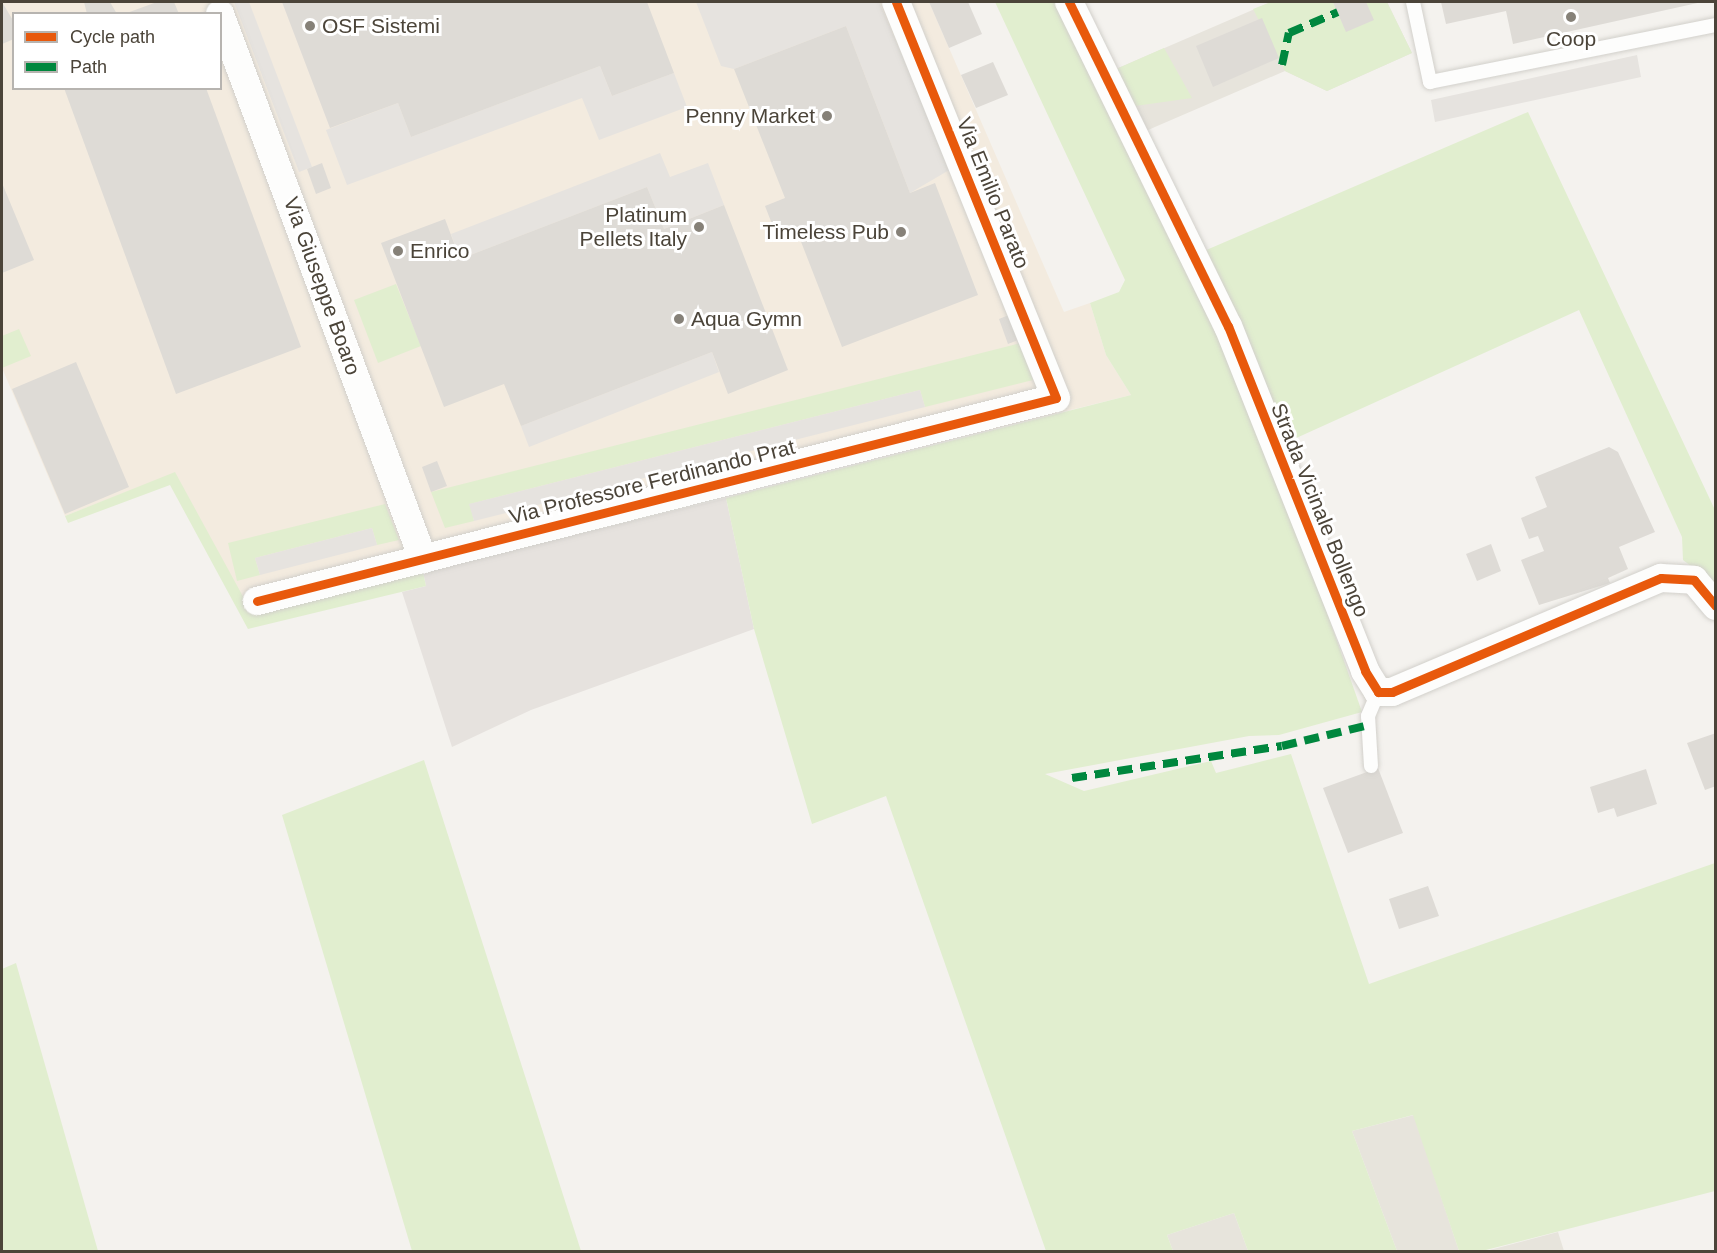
<!DOCTYPE html>
<style>
body{margin:0}
#map{position:relative;width:1717px;height:1253px;overflow:hidden;background:#f4f2ee;font-family:Arial,sans-serif}
div>[style]{position:absolute}
.residential>*{inset:0;background:#e7e4dc}
.commercial>*{inset:0;background:#f3ebdf}
.industrial>*{inset:0;background:#e6e2de}
.green>*{inset:0;background:#e1eecf}
.parking>*{inset:0;background:#e6e3df}
.building>*{inset:0;background:#dedbd6}
.roads{filter:drop-shadow(0 0 2px #d2d0cb) drop-shadow(0 0 2px #d2d0cb)}
.lane>*{height:14px;margin:-7px;padding:0 7px;transform-origin:7px;border-radius:7px;background:#fdfdfc}
.street>*{height:28px;margin:-14px;padding:0 14px;transform-origin:14px;border-radius:14px;background:#fdfdfc}
.quiet>*{height:8px;margin-top:-4px;transform-origin:0;background:repeating-linear-gradient(90deg,#00873e 0 15px,transparent 0 23px)}
.cycleway>*{height:9px;margin:-4.5px;padding:0 4.5px;transform-origin:4.5px;border-radius:4.5px;background:#e8590c}
.dots>*{width:16px;height:16px;translate:-50% -50%;box-sizing:border-box;border:3px solid #fff;border-radius:50%}
span{translate:-50% -50%;white-space:nowrap;text-align:center;line-height:1.15;-webkit-text-stroke:6px #fff;paint-order:stroke}
.poi-label{font-size:21px;color:#4b4439}
.left{translate:0 -50%;text-align:left}
.right{translate:-100% -50%;text-align:right}
.street-label{font-size:21px;color:#4b4439}
.frame{position:absolute;inset:0;border:3px solid #4b4439;pointer-events:none}
.legend{position:absolute;left:12px;top:12px;width:210px;height:78px;box-sizing:border-box;background:#fff;border:2px solid #b7b4b0;margin:0;padding:8px 10px;list-style:none;font-size:18px;color:#4b4439}
.legend li{display:flex;align-items:center;gap:12px;height:30px}
.legend b{width:30px;border:2px solid #b7b4b0}
</style>
<div id="map">
<div class="residential">
<div style="clip-path:polygon(1271px 2px,1387px 2px,1412px 53px,1327px 91px,1285px 71px,1141px 133px,1109px 72px)"></div>
<div style="clip-path:polygon(1414px 1115px,1459px 1251px,1397px 1251px,1352px 1131px)"></div>
<div style="clip-path:polygon(1234px 1213px,1248px 1251px,1173px 1251px,1167px 1235px)"></div>
<div style="clip-path:polygon(1558px 1232px,1564px 1251px,1482px 1252px)"></div>
</div>
<div class="commercial">
<div style="clip-path:polygon(evenodd,2px 2px,929px 2px,1064px 312px,1090px 303px,1106px 355px,1131px 395px,251px 613px,175px 473px,65px 516px,2px 368px,2px 2px,14px 14px,220px 14px,220px 88px,14px 88px,14px 14px)"></div>
</div>
<div class="industrial">
<div style="clip-path:polygon(726px 498px,754px 629px,531px 710px,452px 747px,402px 592px,426px 586px,423px 572px)"></div>
</div>
<div class="green">
<div style="clip-path:polygon(995px 2px,1057px 2px,1187px 252px,1278px 473px,1362px 712px,1279px 735px,1249px 736px,1045px 774px,1084px 791px,1211px 761px,1216px 773px,1291px 754px,1369px 984px,1715px 863px,1715px 1191px,1482px 1251px,1459px 1251px,1413px 1115px,1352px 1131px,1397px 1251px,1248px 1251px,1234px 1213px,1167px 1235px,1173px 1251px,1046px 1251px,886px 796px,812px 824px,754px 629px,726px 498px,1131px 395px,1106px 355px,1090px 303px,1119px 292px,1125px 280px)"></div>
<div style="clip-path:polygon(1271px 2px,1333px 2px,1346px 31px,1373px 20px,1366px 2px,1387px 2px,1412px 53px,1327px 91px,1285px 71px,1253px 9px)"></div>
<div style="clip-path:polygon(1164px 48px,1192px 98px,1135px 106px,1114px 70px)"></div>
<div style="clip-path:polygon(1528px 112px,1715px 510px,1715px 584px,1683px 560px,1682px 537px,1579px 310px,1283px 444px,1204px 251px)"></div>
<div style="clip-path:polygon(396px 284px,421px 346px,378px 363px,354px 300px)"></div>
<div style="clip-path:polygon(19px 329px,31px 356px,2px 368px,2px 336px)"></div>
<div style="clip-path:polygon(1025px 342px,1041px 378px,925px 407px,920px 390px,470px 504px,474px 521px,445px 528px,431px 492px)"></div>
<div style="clip-path:polygon(175px 472px,252px 613px,423px 572px,426px 586px,248px 629px,170px 485px,68px 523px,65px 516px)"></div>
<div style="clip-path:polygon(385px 504px,399px 540px,377px 545px,372px 528px,255px 558px,260px 575px,237px 581px,228px 543px)"></div>
<div style="clip-path:polygon(424px 760px,581px 1251px,412px 1251px,282px 815px)"></div>
<div style="clip-path:polygon(16px 963px,98px 1251px,2px 1251px,2px 969px)"></div>
</div>
<div class="parking">
<div style="clip-path:polygon(234px 2px,249px 2px,312px 167px,299px 172px)"></div>
<div style="clip-path:polygon(696px 2px,879px 2px,951px 169px,910px 193px,846px 26px,734px 69px,721px 66px)"></div>
<div style="clip-path:polygon(1637px 55px,1641px 77px,1435px 122px,1431px 100px)"></div>
<div style="clip-path:polygon(600px 66px,612px 96px,674px 73px,687px 107px,599px 140px,582px 98px,347px 185px,326px 130px,398px 103px,411px 137px)"></div>
<div style="clip-path:polygon(660px 153px,670px 177px,708px 163px,724px 205px,664px 229px,647px 187px,460px 259px,451px 234px)"></div>
<div style="clip-path:polygon(712px 352px,719px 372px,529px 447px,521px 426px)"></div>
<div style="clip-path:polygon(920px 390px,925px 407px,474px 521px,469px 504px)"></div>
<div style="clip-path:polygon(372px 528px,377px 545px,260px 575px,255px 558px)"></div>
</div>
<div class="building">
<div style="clip-path:polygon(2px 2px,14px 22px,14px 39px,2px 44px)"></div>
<div style="clip-path:polygon(84px 2px,110px 2px,117px 14px,87px 14px)"></div>
<div style="clip-path:polygon(157px 2px,174px 2px,179px 14px,124px 14px)"></div>
<div style="clip-path:polygon(282px 2px,647px 2px,674px 73px,612px 96px,600px 66px,411px 137px,398px 103px,330px 128px)"></div>
<div style="clip-path:polygon(929px 2px,968px 2px,982px 34px,949px 48px)"></div>
<div style="clip-path:polygon(1333px 2px,1366px 2px,1374px 20px,1346px 32px)"></div>
<div style="clip-path:polygon(1441px 2px,1702px 2px,1513px 44px,1506px 11px,1446px 24px)"></div>
<div style="clip-path:polygon(1262px 18px,1279px 58px,1213px 87px,1196px 46px)"></div>
<div style="clip-path:polygon(846px 26px,910px 193px,935px 183px,978px 295px,842px 347px,798px 234px,779px 242px,765px 206px,785px 198px,734px 69px)"></div>
<div style="clip-path:polygon(993px 62px,1008px 95px,976px 108px,961px 75px)"></div>
<div style="clip-path:polygon(64px 88px,206px 88px,301px 347px,176px 394px)"></div>
<div style="clip-path:polygon(322px 163px,331px 188px,316px 194px,307px 169px)"></div>
<div style="clip-path:polygon(2px 183px,34px 260px,2px 273px)"></div>
<div style="clip-path:polygon(647px 187px,664px 229px,724px 205px,788px 370px,728px 394px,712px 352px,521px 426px,504px 384px,444px 407px,381px 243px,445px 219px,460px 259px)"></div>
<div style="clip-path:polygon(1014px 313px,1023px 338px,1008px 344px,999px 319px)"></div>
<div style="clip-path:polygon(76px 362px,129px 487px,65px 514px,12px 389px)"></div>
<div style="clip-path:polygon(1609px 447px,1618px 452px,1655px 532px,1619px 547px,1628px 569px,1608px 578px,1610px 583px,1539px 605px,1521px 560px,1544px 551px,1538px 536px,1529px 539px,1521px 518px,1547px 507px,1535px 477px)"></div>
<div style="clip-path:polygon(437px 461px,447px 486px,431px 492px,422px 467px)"></div>
<div style="clip-path:polygon(1491px 544px,1501px 571px,1477px 581px,1466px 554px)"></div>
<div style="clip-path:polygon(1716px 733px,1716px 786px,1705px 790px,1687px 743px)"></div>
<div style="clip-path:polygon(1378px 768px,1403px 833px,1348px 853px,1323px 788px)"></div>
<div style="clip-path:polygon(1646px 769px,1657px 804px,1617px 817px,1614px 808px,1598px 813px,1590px 787px)"></div>
<div style="clip-path:polygon(1428px 886px,1439px 916px,1399px 929px,1389px 899px)"></div>
</div>
<div class="roads">
<div class="lane">
<div style="left:1413px;top:2px;width:82px;rotate:78deg"></div>
<div style="left:1430px;top:82px;width:292px;rotate:-11.3deg"></div>
<div style="left:1371px;top:766px;width:50px;rotate:-93.4deg"></div>
<div style="left:1368px;top:716px;width:26px;rotate:-67deg"></div>
</div>
<div class="street">
<div style="left:1069px;top:2px;width:361px;rotate:63.9deg"></div>
<div style="left:1228px;top:326px;width:371px;rotate:68.3deg"></div>
<div style="left:1365px;top:671px;width:25px;rotate:58deg"></div>
<div style="left:1378px;top:692px;width:14px"></div>
<div style="left:1392px;top:692px;width:292px;rotate:-23deg"></div>
<div style="left:1661px;top:578px;width:33px;rotate:3deg"></div>
<div style="left:1694px;top:580px;width:34px;rotate:50deg"></div>
<div style="left:220px;top:14px;width:582px;rotate:69.57deg"></div>
<div style="left:257px;top:601px;width:824px;rotate:-14.26deg"></div>
<div style="left:1056px;top:398px;width:427px;rotate:-112deg"></div>
</div>
</div>
<div class="quiet">
<div style="left:1282px;top:65px;width:33px;rotate:-78deg"></div>
<div style="left:1289px;top:33px;width:53px;rotate:-23.2deg"></div>
<div style="left:1072px;top:778px;width:212px;rotate:-8.7deg"></div>
<div style="left:1282px;top:746px;width:89px;rotate:-13.6deg"></div>
</div>
<div class="cycleway">
<div style="left:1069px;top:2px;width:361px;rotate:63.9deg"></div>
<div style="left:1228px;top:326px;width:371px;rotate:68.3deg"></div>
<div style="left:1365px;top:671px;width:25px;rotate:58deg"></div>
<div style="left:1378px;top:692px;width:14px"></div>
<div style="left:1392px;top:692px;width:292px;rotate:-23deg"></div>
<div style="left:1661px;top:578px;width:33px;rotate:3deg"></div>
<div style="left:1694px;top:580px;width:34px;rotate:50deg"></div>
<div style="left:257px;top:601px;width:824px;rotate:-14.26deg"></div>
<div style="left:1056px;top:398px;width:427px;rotate:-112deg"></div>
</div>
<div class="dots">
<div style="left:1571px;top:17px;background:#868178"></div>
<div style="left:310px;top:26px;background:#868178"></div>
<div style="left:827px;top:116px;background:#868178"></div>
<div style="left:699px;top:227px;background:#868178"></div>
<div style="left:901px;top:232px;background:#868178"></div>
<div style="left:398px;top:251px;background:#868178"></div>
<div style="left:679px;top:319px;background:#868178"></div>
</div>
<div class="poi-label">
<span class="left" style="left:322px;top:26px">OSF Sistemi</span>
<span style="left:1571px;top:39px">Coop</span>
<span class="right" style="left:815px;top:116px">Penny Market</span>
<span class="right" style="left:687px;top:227px">Platinum<br>Pellets Italy</span>
<span class="right" style="left:889px;top:232px">Timeless Pub</span>
<span class="left" style="left:410px;top:251px">Enrico</span>
<span class="left" style="left:691px;top:319px">Aqua Gymn</span>
</div>
<div class="street-label">
<span style="left:993px;top:193px;rotate:68deg">Via Emilio Parato</span>
<span style="left:322px;top:286px;rotate:70deg">Via Giuseppe Boaro</span>
<span style="left:652px;top:482px;rotate:-14deg">Via Professore Ferdinando Prat</span>
<span style="left:1320px;top:510px;rotate:68deg">Strada Vicinale Bollengo</span>
</div>
<div class="frame"></div>
<ul class="legend">
<li><b style="height:8px;background:#e8590c"></b>Cycle path</li>
<li><b style="height:8px;background:#00873e"></b>Path</li>
</ul>
</div>
